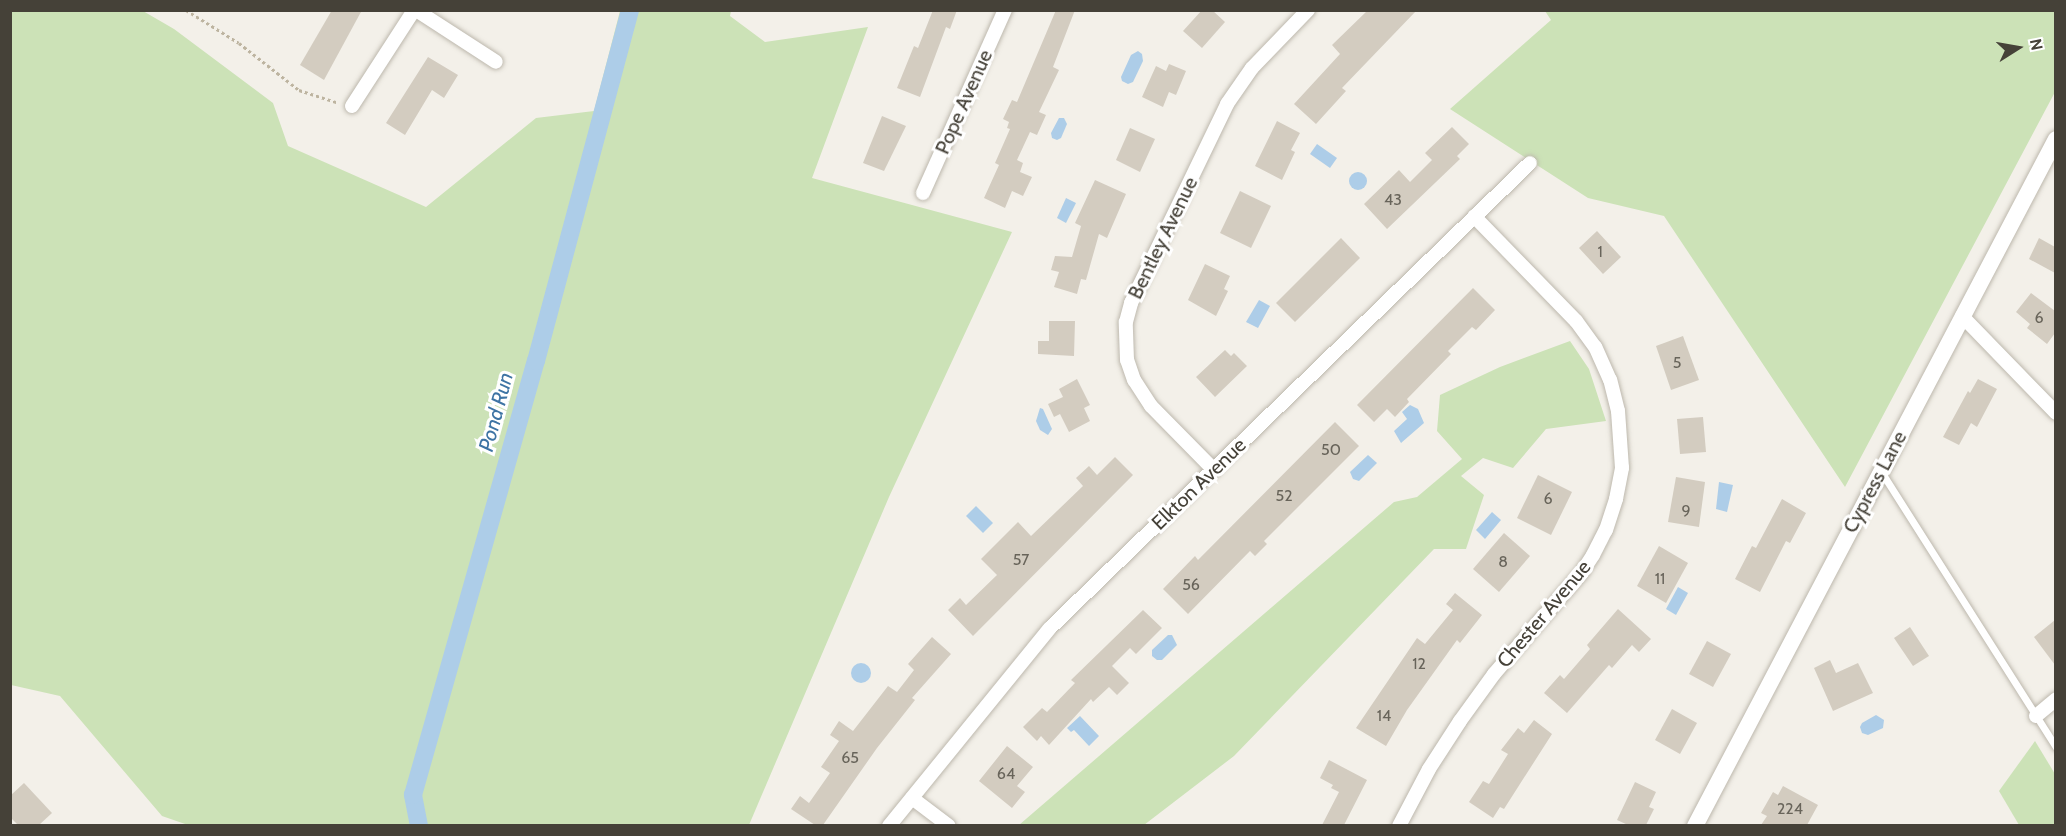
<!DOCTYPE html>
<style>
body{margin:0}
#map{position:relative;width:2066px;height:836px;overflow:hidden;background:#f3f0e9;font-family:Cabin,sans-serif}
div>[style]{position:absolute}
.green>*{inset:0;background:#cce2b7}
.water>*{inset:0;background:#adcde8}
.round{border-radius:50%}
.canal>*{height:18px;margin:-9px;padding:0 9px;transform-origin:9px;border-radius:9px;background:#adcde8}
.building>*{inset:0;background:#d3ccc0}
.path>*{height:3px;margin-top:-1.5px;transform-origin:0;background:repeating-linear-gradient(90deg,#bdb4a0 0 3px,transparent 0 6px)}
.roads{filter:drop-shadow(0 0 2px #bdb8ad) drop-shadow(0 0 2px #bdb8ad)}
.service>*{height:7px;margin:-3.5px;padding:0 3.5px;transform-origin:3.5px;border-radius:3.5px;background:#fff}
.minor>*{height:14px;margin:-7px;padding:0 7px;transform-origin:7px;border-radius:7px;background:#fff}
.tertiary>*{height:16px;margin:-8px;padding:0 8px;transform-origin:8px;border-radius:8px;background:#fff}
span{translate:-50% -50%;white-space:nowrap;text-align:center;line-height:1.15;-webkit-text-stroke:6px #fff;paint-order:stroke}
.number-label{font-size:16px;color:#68645a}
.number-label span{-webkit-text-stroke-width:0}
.street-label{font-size:20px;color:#454138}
.water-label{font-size:21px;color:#3e74a4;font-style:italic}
.frame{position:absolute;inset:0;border:12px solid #454138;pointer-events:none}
.north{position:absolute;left:1988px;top:18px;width:60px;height:60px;-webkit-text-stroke:4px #fff;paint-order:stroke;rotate:79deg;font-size:16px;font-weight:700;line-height:24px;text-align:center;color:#454138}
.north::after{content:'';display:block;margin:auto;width:21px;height:27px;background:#454138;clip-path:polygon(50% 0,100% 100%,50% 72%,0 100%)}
</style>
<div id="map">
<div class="green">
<div style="clip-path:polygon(11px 10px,143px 11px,174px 29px,273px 103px,288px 146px,426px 207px,536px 118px,594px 111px,620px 11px,731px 11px,730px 16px,765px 42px,868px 27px,812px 178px,1012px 232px,889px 497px,749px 825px,188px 825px,162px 816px,60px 696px,11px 685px)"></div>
<div style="clip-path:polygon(1545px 11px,2055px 11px,2055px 92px,1845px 487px,1664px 216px,1588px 198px,1450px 109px,1551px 20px)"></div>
<div style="clip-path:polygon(1570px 341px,1589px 369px,1606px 421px,1546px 429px,1513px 468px,1483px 458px,1461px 476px,1484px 495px,1466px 549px,1434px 549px,1234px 756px,1144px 825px,1019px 825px,1394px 502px,1417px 497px,1462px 459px,1437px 431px,1440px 395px,1500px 367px)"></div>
<div style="clip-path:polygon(2035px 741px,2055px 774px,2055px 825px,2019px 825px,1999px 791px)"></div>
</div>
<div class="water">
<div style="clip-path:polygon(1138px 51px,1142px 54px,1143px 61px,1133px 82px,1128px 84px,1122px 81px,1121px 77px,1131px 55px)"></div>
<div style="clip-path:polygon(1059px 118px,1064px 118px,1067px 124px,1061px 138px,1057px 140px,1052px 138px,1051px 133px)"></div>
<div style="clip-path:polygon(1317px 144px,1337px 158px,1330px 168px,1310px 154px)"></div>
<div class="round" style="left:1349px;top:172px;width:18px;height:18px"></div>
<div style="clip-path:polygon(1066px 198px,1076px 203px,1066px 223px,1057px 218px)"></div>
<div style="clip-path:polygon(1259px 300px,1270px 306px,1258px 328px,1246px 322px)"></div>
<div style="clip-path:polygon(1410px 405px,1418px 409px,1424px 423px,1401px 443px,1394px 431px,1407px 419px,1402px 412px)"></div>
<div style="clip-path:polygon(1040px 408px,1043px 409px,1052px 429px,1048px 435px,1040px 430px,1036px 421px)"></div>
<div style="clip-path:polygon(1368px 455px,1377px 463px,1359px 481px,1353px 479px,1350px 472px)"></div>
<div style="clip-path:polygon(1719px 482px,1733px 485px,1727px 512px,1716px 509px)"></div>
<div style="clip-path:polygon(976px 506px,993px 523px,983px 533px,966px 516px)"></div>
<div style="clip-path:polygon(1492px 512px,1501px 520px,1485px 539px,1476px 530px)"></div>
<div style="clip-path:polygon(1678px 587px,1688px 593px,1676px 615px,1666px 609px)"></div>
<div style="clip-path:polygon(1168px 635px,1172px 635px,1177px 645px,1162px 660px,1157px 660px,1152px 656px,1152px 650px)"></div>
<div class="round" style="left:851px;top:663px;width:20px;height:20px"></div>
<div style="clip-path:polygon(1876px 715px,1884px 720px,1883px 728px,1868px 735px,1862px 733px,1860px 727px,1862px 723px)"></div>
<div style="clip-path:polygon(1080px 716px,1099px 736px,1089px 746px,1074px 730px,1071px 732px,1067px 728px)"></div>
</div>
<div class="canal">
<div style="left:419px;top:826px;width:32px;rotate:-101deg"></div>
<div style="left:413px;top:795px;width:451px;rotate:-74.2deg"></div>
<div style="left:536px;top:361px;width:363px;rotate:-75deg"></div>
</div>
<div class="building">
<div style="clip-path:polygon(332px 10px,362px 10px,324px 80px,300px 65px)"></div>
<div style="clip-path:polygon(933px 10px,957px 10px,950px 29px,946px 27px,920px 97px,897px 88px,914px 46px,918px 48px)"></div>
<div style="clip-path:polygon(1056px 10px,1075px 10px,1053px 67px,1059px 70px,1039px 112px,1046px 115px,1037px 135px,1030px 132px,1017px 160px,1023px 163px,1020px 172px,1032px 177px,1023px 196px,1012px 191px,1005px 208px,984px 198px,999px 165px,995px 163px,1010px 129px,1007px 128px,1009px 122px,1003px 119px,1012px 100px,1017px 102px)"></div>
<div style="clip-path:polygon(1202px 10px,1212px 10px,1225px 22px,1202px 48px,1183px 31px)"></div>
<div style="clip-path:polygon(1368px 10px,1417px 10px,1342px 88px,1346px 91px,1316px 124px,1294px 104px,1340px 54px,1332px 45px)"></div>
<div style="clip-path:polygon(428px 57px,458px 75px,444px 98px,432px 90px,405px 135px,386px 123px)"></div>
<div style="clip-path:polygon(1169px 64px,1186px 71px,1176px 95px,1169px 92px,1163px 107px,1142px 97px,1156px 66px,1166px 71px)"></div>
<div style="clip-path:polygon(882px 116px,906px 126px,884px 171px,863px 163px)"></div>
<div style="clip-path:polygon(1277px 121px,1300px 133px,1291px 150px,1295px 152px,1282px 180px,1255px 166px)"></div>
<div style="clip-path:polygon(1452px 127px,1469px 144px,1457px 156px,1460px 159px,1387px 229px,1364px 204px,1399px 170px,1410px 182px,1432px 160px,1425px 153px)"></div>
<div style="clip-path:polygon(1130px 128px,1155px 139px,1140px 172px,1116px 160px)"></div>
<div style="clip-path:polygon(1095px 180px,1126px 194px,1107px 238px,1099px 234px,1086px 280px,1081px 279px,1077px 294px,1054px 287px,1059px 272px,1051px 270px,1055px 256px,1072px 257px,1081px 226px,1075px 223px)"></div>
<div style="clip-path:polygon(1240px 191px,1271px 206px,1251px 248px,1220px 233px)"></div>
<div style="clip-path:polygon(1597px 231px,1621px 257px,1603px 274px,1579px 248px)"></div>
<div style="clip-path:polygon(1341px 238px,1360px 258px,1295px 322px,1276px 303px)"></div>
<div style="clip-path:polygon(2039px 238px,2055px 247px,2055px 273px,2029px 259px)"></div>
<div style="clip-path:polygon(1205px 264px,1230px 276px,1224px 289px,1228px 291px,1216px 316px,1188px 300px)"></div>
<div style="clip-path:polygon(1473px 288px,1495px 310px,1476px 330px,1472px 327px,1448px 351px,1451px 354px,1407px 399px,1409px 402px,1395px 417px,1387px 409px,1374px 422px,1357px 405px)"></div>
<div style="clip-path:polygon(2031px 293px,2055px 311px,2055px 333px,2047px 344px,2027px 328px,2030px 324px,2016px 312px)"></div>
<div style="clip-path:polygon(1049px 321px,1075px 321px,1074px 356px,1038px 354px,1038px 341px,1049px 341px)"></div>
<div style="clip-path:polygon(1683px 336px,1699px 380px,1671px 390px,1656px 346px)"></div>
<div style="clip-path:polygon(1225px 350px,1231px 356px,1234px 353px,1247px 366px,1215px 397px,1196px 377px)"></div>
<div style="clip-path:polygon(1077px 379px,1090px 405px,1084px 408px,1090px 421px,1069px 432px,1060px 414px,1054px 417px,1048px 404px,1063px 397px,1059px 389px)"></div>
<div style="clip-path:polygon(1978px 379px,1997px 389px,1977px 427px,1971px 423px,1959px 445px,1943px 437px,1968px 391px,1970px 393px)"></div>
<div style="clip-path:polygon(1703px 417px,1706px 452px,1680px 454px,1677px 419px)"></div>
<div style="clip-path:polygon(1335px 422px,1359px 446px,1264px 541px,1267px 544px,1255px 556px,1250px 551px,1188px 614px,1163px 589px,1195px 556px,1198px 560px)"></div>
<div style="clip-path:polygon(1115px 457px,1133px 475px,973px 636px,948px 610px,960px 598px,966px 605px,997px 575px,981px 559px,1018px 522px,1031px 536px,1083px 486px,1076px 478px,1089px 466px,1097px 475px)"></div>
<div style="clip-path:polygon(1538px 475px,1572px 492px,1551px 535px,1517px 518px)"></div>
<div style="clip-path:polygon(1676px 477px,1705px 482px,1699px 527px,1668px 522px)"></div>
<div style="clip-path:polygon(1782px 499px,1806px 513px,1790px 543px,1786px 541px,1760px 592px,1735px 579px,1752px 546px,1756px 548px)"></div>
<div style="clip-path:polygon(1504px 533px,1530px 556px,1499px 592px,1473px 569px)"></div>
<div style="clip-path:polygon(1659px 546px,1688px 563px,1666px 603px,1637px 586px)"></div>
<div style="clip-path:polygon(1455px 593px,1482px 615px,1460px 643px,1457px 640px,1407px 710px,1386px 746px,1356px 728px,1417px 638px,1425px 644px,1453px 610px,1446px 604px)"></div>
<div style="clip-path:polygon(1618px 609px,1651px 639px,1639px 652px,1632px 645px,1612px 668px,1609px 665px,1567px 713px,1544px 693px,1560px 675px,1564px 679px,1590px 649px,1587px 645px)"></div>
<div style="clip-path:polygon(1143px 610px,1162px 628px,1136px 654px,1130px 648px,1112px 666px,1129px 683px,1117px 695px,1109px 687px,1093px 702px,1091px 699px,1049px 745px,1041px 736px,1037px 741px,1023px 727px,1042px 708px,1047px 712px,1075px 683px,1071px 680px)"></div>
<div style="clip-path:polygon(2055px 620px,2055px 665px,2034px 637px)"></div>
<div style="clip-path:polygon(1910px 627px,1929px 656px,1913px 666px,1894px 638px)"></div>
<div style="clip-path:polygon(932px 637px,951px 654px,912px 698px,915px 700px,877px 748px,823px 825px,815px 825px,791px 809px,800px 796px,809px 803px,830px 773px,821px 767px,839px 741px,830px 735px,839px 721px,853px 731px,888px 686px,897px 692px,914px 670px,908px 664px)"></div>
<div style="clip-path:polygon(1707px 641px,1731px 654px,1713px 687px,1689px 674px)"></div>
<div style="clip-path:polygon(1830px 660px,1836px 673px,1858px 663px,1873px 693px,1833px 711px,1814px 668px)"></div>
<div style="clip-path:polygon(1672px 709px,1697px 723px,1680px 754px,1655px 740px)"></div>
<div style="clip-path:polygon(1534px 720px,1552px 734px,1504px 809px,1500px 807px,1493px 818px,1469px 802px,1483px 781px,1489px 784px,1508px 754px,1501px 750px,1518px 728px,1524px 733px)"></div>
<div style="clip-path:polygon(1007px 746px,1033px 767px,1017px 786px,1025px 792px,1012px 808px,979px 781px)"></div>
<div style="clip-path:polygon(1329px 760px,1367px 780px,1344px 825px,1322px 825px,1339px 792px,1331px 788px,1333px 785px,1320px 778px)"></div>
<div style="clip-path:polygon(1635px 782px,1656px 792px,1649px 807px,1654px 809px,1646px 825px,1628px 825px,1617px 820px)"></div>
<div style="clip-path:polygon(24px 783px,52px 813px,39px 825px,18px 825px,10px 817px,10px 796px)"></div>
<div style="clip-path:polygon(1783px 786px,1818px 805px,1807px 825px,1761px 825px,1767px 816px,1761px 813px,1773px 792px,1778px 795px)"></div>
</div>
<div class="path">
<div style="left:186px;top:10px;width:62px;rotate:31.9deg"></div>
<div style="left:239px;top:43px;width:76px;rotate:38.1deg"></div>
<div style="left:299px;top:90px;width:40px;rotate:18deg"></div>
</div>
<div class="roads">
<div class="service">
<div style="left:1882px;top:473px;width:325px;rotate:57.6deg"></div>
</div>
<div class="minor">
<div style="left:416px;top:10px;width:95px;rotate:33deg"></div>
<div style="left:352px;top:106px;width:114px;rotate:-57.1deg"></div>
<div style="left:923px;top:193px;width:201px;rotate:-65.9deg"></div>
<div style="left:1962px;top:316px;width:135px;rotate:45.9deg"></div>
<div style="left:1214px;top:470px;width:90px;rotate:-134.5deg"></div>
<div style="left:1151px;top:406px;width:31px;rotate:-123deg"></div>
<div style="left:1134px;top:380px;width:21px;rotate:-109deg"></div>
<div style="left:1127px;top:360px;width:38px;rotate:-92deg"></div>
<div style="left:1126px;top:322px;width:20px;rotate:-75deg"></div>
<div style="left:1131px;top:303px;width:221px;rotate:-64.2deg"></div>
<div style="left:1227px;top:104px;width:44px;rotate:-55.2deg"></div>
<div style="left:1252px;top:68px;width:81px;rotate:-46deg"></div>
<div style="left:2036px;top:716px;width:26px;rotate:-40deg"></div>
<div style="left:912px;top:798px;width:46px;rotate:37.1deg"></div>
<div style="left:889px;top:826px;width:255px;rotate:-50.9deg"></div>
<div style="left:1050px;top:628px;width:668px;rotate:-44.09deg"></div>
<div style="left:1399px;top:826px;width:64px;rotate:-62.2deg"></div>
<div style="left:1429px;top:769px;width:57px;rotate:-57.1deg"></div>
<div style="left:1460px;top:721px;width:58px;rotate:-54.1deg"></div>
<div style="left:1494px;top:674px;width:135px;rotate:-49.2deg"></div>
<div style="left:1582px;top:572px;width:20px;rotate:-57deg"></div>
<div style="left:1593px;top:555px;width:28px;rotate:-63deg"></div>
<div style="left:1606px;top:530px;width:33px;rotate:-72deg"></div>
<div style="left:1616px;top:499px;width:32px;rotate:-79deg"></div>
<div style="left:1622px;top:468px;width:57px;rotate:-94deg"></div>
<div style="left:1618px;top:411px;width:32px;rotate:-104deg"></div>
<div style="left:1610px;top:380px;width:36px;rotate:-114deg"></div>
<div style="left:1595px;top:347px;width:32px;rotate:-126deg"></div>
<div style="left:1576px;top:321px;width:146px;rotate:-134.2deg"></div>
</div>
<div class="tertiary">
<div style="left:1695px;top:826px;width:776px;rotate:-62.28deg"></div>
</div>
</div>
<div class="number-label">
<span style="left:1393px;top:200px">43</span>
<span style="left:1600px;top:252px">1</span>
<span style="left:2039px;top:318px">6</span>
<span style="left:1677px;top:363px">5</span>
<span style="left:1331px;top:450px">50</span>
<span style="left:1284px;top:496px">52</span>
<span style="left:1548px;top:499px">6</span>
<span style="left:1686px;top:511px">9</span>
<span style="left:1021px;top:560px">57</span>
<span style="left:1503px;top:562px">8</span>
<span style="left:1660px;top:579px">11</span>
<span style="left:1191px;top:585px">56</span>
<span style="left:1419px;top:664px">12</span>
<span style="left:1384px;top:716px">14</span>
<span style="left:850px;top:758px">65</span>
<span style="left:1006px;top:774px">64</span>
<span style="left:1790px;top:809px">224</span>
</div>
<div class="street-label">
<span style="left:964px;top:102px;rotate:-66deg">Pope Avenue</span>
<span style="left:1163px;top:238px;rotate:-64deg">Bentley Avenue</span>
<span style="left:1875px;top:482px;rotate:-62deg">Cypress Lane</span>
<span style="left:1199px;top:484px;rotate:-44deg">Elkton Avenue</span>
<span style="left:1544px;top:614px;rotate:-50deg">Chester Avenue</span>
</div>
<div class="water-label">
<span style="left:496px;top:412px;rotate:-75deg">Pond Run</span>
</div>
<div class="frame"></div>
<div class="north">N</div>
</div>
